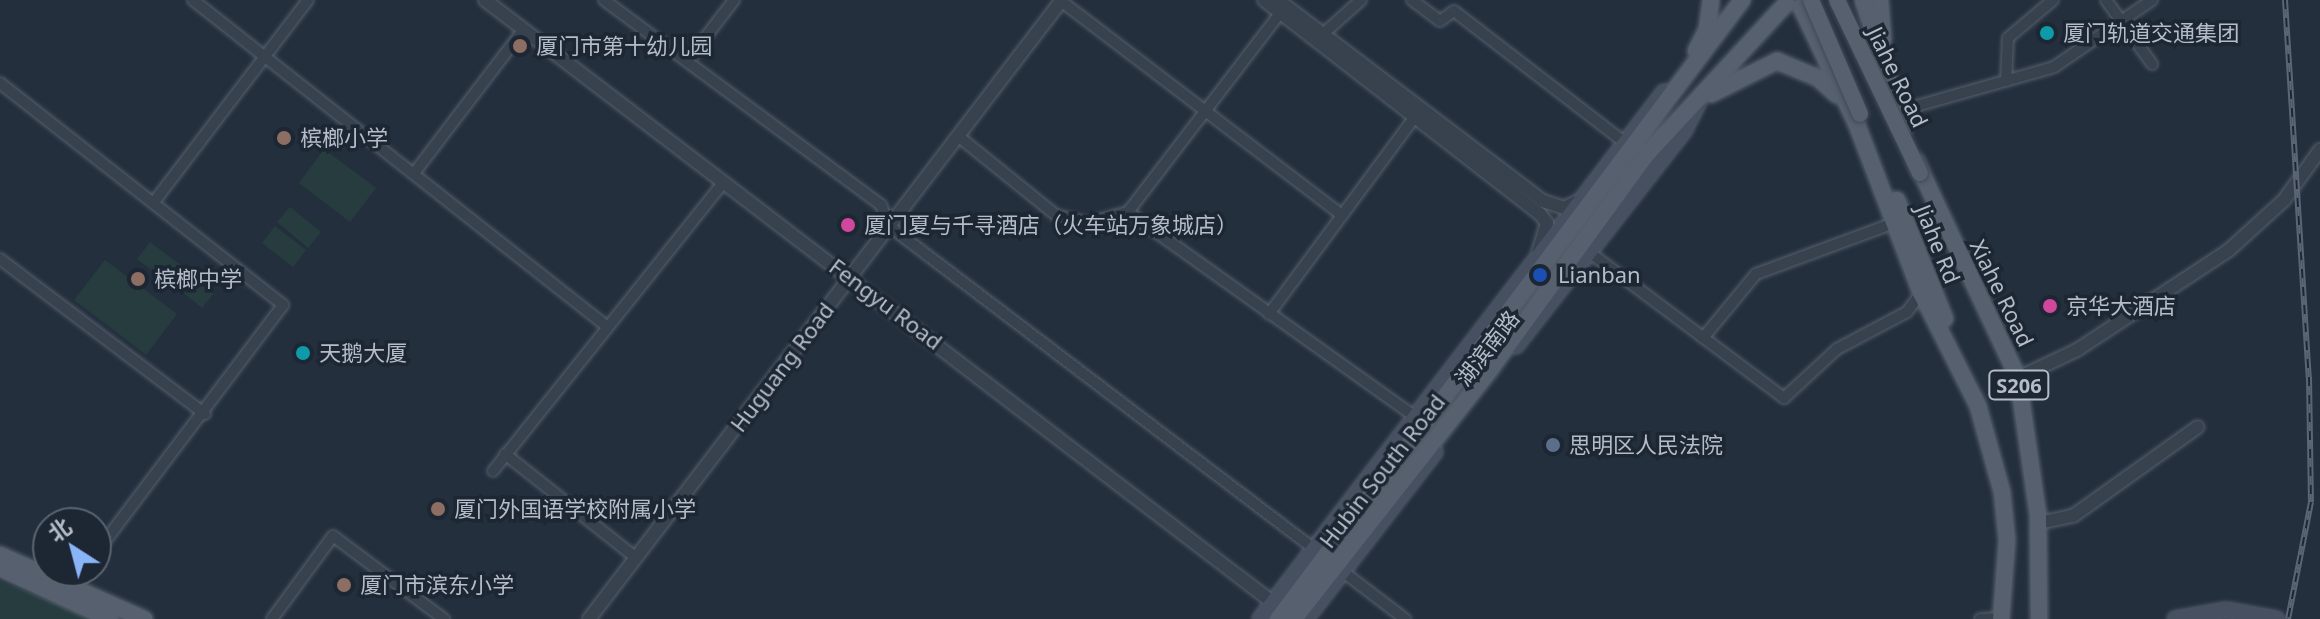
<!DOCTYPE html>
<meta charset="utf-8">
<style>
body{margin:0}
#map{position:relative;width:2320px;height:619px;overflow:hidden;background:#242f3e;font-family:"Noto Sans","Noto Sans SC",sans-serif}
div>[style]{position:absolute}
.green>*{inset:0;background:#263c3f}
.roads{filter:drop-shadow(0 0 2px #565f6c) drop-shadow(0 0 2px #565f6c)}
.minor>*{height:10px;margin:-5px;padding:0 5px;transform-origin:5px;border-radius:5px;background:#38414e}
.tertiary>*{height:12px;margin:-6px;padding:0 6px;transform-origin:6px;border-radius:6px;background:#38414e}
.secondary>*{height:14px;margin:-7px;padding:0 7px;transform-origin:7px;border-radius:7px;background:#465061}
.primary>*{height:16px;margin:-8px;padding:0 8px;transform-origin:8px;border-radius:8px;background:#56606e}
.rail>*{height:6px;margin-top:-3px;transform-origin:0;background:repeating-linear-gradient(90deg,#1d2633 0 9px,#5a6575 0 18px);box-sizing:border-box;border-block:2px solid #5a6575}
.bridges{filter:drop-shadow(0 0 2px #414a57) drop-shadow(0 0 2px #414a57)}
.primary-bridge>*{height:16px;margin:-8px;padding:0 8px;transform-origin:8px;border-radius:8px;background:#56606e}
.dots>*{width:22px;height:22px;translate:-50% -50%;box-sizing:border-box;border:4px solid #1d2633;border-radius:50%}
span{translate:-50% -50%;white-space:nowrap;text-align:center;line-height:1.15;-webkit-text-stroke:7px #1d2633;paint-order:stroke}
.shield-label span{padding:2px 6px;background:#1d2633;border:2px solid;border-radius:6px;-webkit-text-stroke-width:0}
.shield-label{font-size:20px;color:#b4bcc9;font-weight:700}
.poi-label{font-size:22px;color:#b4bcc9}
.left{translate:0 -50%;text-align:left}
.street-label{font-size:22px;color:#b4bcc9}
.north{position:absolute;left:32px;top:507px;width:80px;height:80px;box-sizing:border-box;background:#1d2633;border:2px solid #59626f;border-radius:50%;rotate:324deg;font-size:22px;font-weight:700;line-height:32px;text-align:center;color:#b4bcc9}
.north::after{content:'';display:block;margin:auto;width:28px;height:36px;background:#8ab4f8;clip-path:polygon(50% 0,100% 100%,50% 72%,0 100%)}
</style>
<div id="map">
<div class="green">
<div style="clip-path:polygon(324px 149px,376px 188px,350px 222px,299px 183px)"></div>
<div style="clip-path:polygon(290px 207px,321px 232px,308px 248px,277px 222px)"></div>
<div style="clip-path:polygon(275px 226px,306px 250px,293px 267px,262px 243px)"></div>
<div style="clip-path:polygon(150px 242px,182px 266px,169px 283px,137px 259px)"></div>
<div style="clip-path:polygon(105px 260px,177px 314px,146px 355px,74px 300px)"></div>
<div style="clip-path:polygon(187px 272px,214px 293px,202px 308px,175px 286px)"></div>
<div style="clip-path:polygon(0 581px,96px 619px,0 619px)"></div>
</div>
<div class="roads">
<div class="minor">
<div style="left:193px;top:0;width:525px;rotate:38.27deg"></div>
<div style="left:604px;top:0;width:345px;rotate:36.5deg"></div>
<div style="left:881px;top:205px;width:22px;rotate:69deg"></div>
<div style="left:889px;top:226px;width:539px;rotate:37.23deg"></div>
<div style="left:1412px;top:0;width:35px;rotate:37deg"></div>
<div style="left:1440px;top:21px;width:17px;rotate:-36deg"></div>
<div style="left:1454px;top:11px;width:213px;rotate:37.6deg"></div>
<div style="left:2106px;top:0;width:79px;rotate:54.3deg"></div>
<div style="left:1061px;top:1px;width:353px;rotate:37.3deg"></div>
<div style="left:1323px;top:34px;width:51px;rotate:-41.8deg"></div>
<div style="left:688px;top:60px;width:76px;rotate:-52.5deg"></div>
<div style="left:2006px;top:81px;width:43px;rotate:-87.3deg"></div>
<div style="left:2008px;top:38px;width:59px;rotate:-40.2deg"></div>
<div style="left:0;top:83px;width:360px;rotate:38.1deg"></div>
<div style="left:283px;top:305px;width:311px;rotate:127deg"></div>
<div style="left:1899px;top:111px;width:161px;rotate:-15.8deg"></div>
<div style="left:2054px;top:67px;width:119px;rotate:-34.4deg"></div>
<div style="left:958px;top:136px;width:126px;rotate:38.9deg"></div>
<div style="left:1056px;top:215px;width:33px;rotate:14deg"></div>
<div style="left:1088px;top:223px;width:41px;rotate:-15.4deg"></div>
<div style="left:1128px;top:212px;width:353px;rotate:35.5deg"></div>
<div style="left:415px;top:172px;width:178px;rotate:-52.7deg"></div>
<div style="left:154px;top:202px;width:254px;rotate:-52.7deg"></div>
<div style="left:1128px;top:212px;width:250px;rotate:-52.6deg"></div>
<div style="left:1589px;top:252px;width:244px;rotate:36.8deg"></div>
<div style="left:1784px;top:398px;width:72px;rotate:-42.8deg"></div>
<div style="left:1837px;top:349px;width:79px;rotate:-27.9deg"></div>
<div style="left:1907px;top:312px;width:24px;rotate:-54deg"></div>
<div style="left:0;top:259px;width:257px;rotate:37.1deg"></div>
<div style="left:1269px;top:314px;width:245px;rotate:-53.5deg"></div>
<div style="left:1703px;top:338px;width:83px;rotate:-50.4deg"></div>
<div style="left:1756px;top:274px;width:147px;rotate:-20.3deg"></div>
<div style="left:505px;top:454px;width:167px;rotate:38.4deg"></div>
<div style="left:493px;top:471px;width:369px;rotate:-51.4deg"></div>
<div style="left:1337px;top:567px;width:86px;rotate:37.4deg"></div>
<div style="left:75px;top:592px;width:22px;rotate:-69deg"></div>
<div style="left:272px;top:619px;width:103px;rotate:-53.7deg"></div>
<div style="left:333px;top:536px;width:139px;rotate:36.8deg"></div>
<div style="left:1980px;top:619px;width:21px;rotate:-3deg"></div>
</div>
<div class="tertiary">
<div style="left:485px;top:0;width:1001px;rotate:37.41deg"></div>
<div style="left:1264px;top:0;width:349px;rotate:37.8deg"></div>
<div style="left:1540px;top:214px;width:11px;rotate:52deg"></div>
<div style="left:1547px;top:223px;width:30px;rotate:107deg"></div>
<div style="left:1278px;top:0;width:333px;rotate:37.2deg"></div>
<div style="left:1543px;top:201px;width:22px;rotate:18deg"></div>
<div style="left:1564px;top:208px;width:13px;rotate:-27deg"></div>
<div style="left:2018px;top:378px;width:65px;rotate:-25.4deg"></div>
<div style="left:2077px;top:350px;width:182px;rotate:-33.3deg"></div>
<div style="left:2229px;top:250px;width:74px;rotate:-42.3deg"></div>
<div style="left:2284px;top:200px;width:62px;rotate:-54.2deg"></div>
<div style="left:2039px;top:523px;width:35px;rotate:-12deg"></div>
<div style="left:2073px;top:516px;width:153px;rotate:-35.5deg"></div>
<div style="left:589px;top:619px;width:779px;rotate:-52.62deg"></div>
</div>
<div class="secondary">
<div style="left:1516px;top:346px;width:273px;rotate:-52deg"></div>
<div style="left:1684px;top:131px;width:30px;rotate:-63deg"></div>
<div style="left:1260px;top:619px;width:664px;rotate:-52.53deg"></div>
<div style="left:1306px;top:619px;width:211px;rotate:-52.3deg"></div>
<div style="left:2175px;top:619px;width:52px;rotate:-10deg"></div>
<div style="left:2226px;top:610px;width:52px;rotate:10deg"></div>
</div>
<div class="primary">
<div style="left:1863px;top:0;width:134px;rotate:72.2deg"></div>
<div style="left:1880px;top:0;width:40px;rotate:85.7deg"></div>
<div style="left:1801px;top:7px;width:131px;rotate:64.6deg"></div>
<div style="left:1857px;top:125px;width:180px;rotate:69.1deg"></div>
<div style="left:1921px;top:293px;width:127px;rotate:63.2deg"></div>
<div style="left:1978px;top:406px;width:89px;rotate:74.4deg"></div>
<div style="left:2002px;top:492px;width:48px;rotate:84.1deg"></div>
<div style="left:2007px;top:540px;width:79px;rotate:94.3deg"></div>
<div style="left:1696px;top:51px;width:25px;rotate:-63deg"></div>
<div style="left:1707px;top:29px;width:29px;rotate:-82deg"></div>
<div style="left:1711px;top:94px;width:74px;rotate:-26.6deg"></div>
<div style="left:1777px;top:61px;width:44px;rotate:22.5deg"></div>
<div style="left:1818px;top:78px;width:25px;rotate:42deg"></div>
<div style="left:1916px;top:161px;width:240px;rotate:64.8deg"></div>
<div style="left:2018px;top:378px;width:138px;rotate:81.7deg"></div>
<div style="left:2038px;top:515px;width:104px;rotate:89.4deg"></div>
<div style="left:1897px;top:200px;width:128px;rotate:68deg"></div>
<div style="left:0;top:555px;width:158px;rotate:24deg"></div>
<div style="left:0;top:568px;width:121px;rotate:24.9deg"></div>
<div style="left:1278px;top:619px;width:774px;rotate:-53.14deg"></div>
<div style="left:1294px;top:619px;width:320px;rotate:-51.8deg"></div>
<div style="left:1492px;top:367px;width:262px;rotate:-54deg"></div>
<div style="left:1646px;top:155px;width:206px;rotate:-47.2deg"></div>
</div>
</div>
<div class="rail">
<div style="left:2285px;top:0;width:378px;rotate:86.4deg"></div>
<div style="left:2309px;top:377px;width:125px;rotate:89.1deg"></div>
<div style="left:2311px;top:502px;width:119px;rotate:101.1deg"></div>
</div>
<div class="bridges">
<div class="primary-bridge">
<div style="left:1811px;top:0;width:124px;rotate:66.7deg"></div>
<div style="left:1837px;top:0;width:192px;rotate:64.4deg"></div>
</div>
</div>
<div class="dots">
<div style="left:2047px;top:33px;background:#0f9aa8"></div>
<div style="left:520px;top:46px;background:#8d6e63"></div>
<div style="left:284px;top:138px;background:#8d6e63"></div>
<div style="left:848px;top:225px;background:#d1479c"></div>
<div style="left:1540px;top:275px;background:#1a4fb4"></div>
<div style="left:138px;top:279px;background:#8d6e63"></div>
<div style="left:2050px;top:306px;background:#d1479c"></div>
<div style="left:303px;top:353px;background:#0f9aa8"></div>
<div style="left:1553px;top:445px;background:#5c6f8a"></div>
<div style="left:438px;top:509px;background:#8d6e63"></div>
<div style="left:344px;top:585px;background:#8d6e63"></div>
</div>
<div class="shield-label">
<span style="left:2019px;top:385px">S206</span>
</div>
<div class="poi-label">
<span class="left" style="left:2063px;top:33px">厦门轨道交通集团</span>
<span class="left" style="left:536px;top:46px">厦门市第十幼儿园</span>
<span class="left" style="left:300px;top:138px">槟榔小学</span>
<span class="left" style="left:864px;top:225px">厦门夏与千寻酒店（火车站万象城店）</span>
<span class="left" style="left:1558px;top:275px">Lianban</span>
<span class="left" style="left:154px;top:279px">槟榔中学</span>
<span class="left" style="left:2066px;top:306px">京华大酒店</span>
<span class="left" style="left:319px;top:353px">天鹅大厦</span>
<span class="left" style="left:1569px;top:445px">思明区人民法院</span>
<span class="left" style="left:454px;top:509px">厦门外国语学校附属小学</span>
<span class="left" style="left:360px;top:585px">厦门市滨东小学</span>
</div>
<div class="street-label">
<span style="left:1898px;top:77px;rotate:64deg">Jiahe Road</span>
<span style="left:1938px;top:244px;rotate:68deg">Jiahe Rd</span>
<span style="left:2002px;top:293px;rotate:64deg">Xiahe Road</span>
<span style="left:886px;top:304px;rotate:37deg">Fengyu Road</span>
<span style="left:1487px;top:348px;rotate:-52deg">湖滨南路</span>
<span style="left:782px;top:367px;rotate:-53deg">Huguang Road</span>
<span style="left:1382px;top:471px;rotate:-52deg">Hubin South Road</span>
</div>
<div class="north">北</div>
</div>
